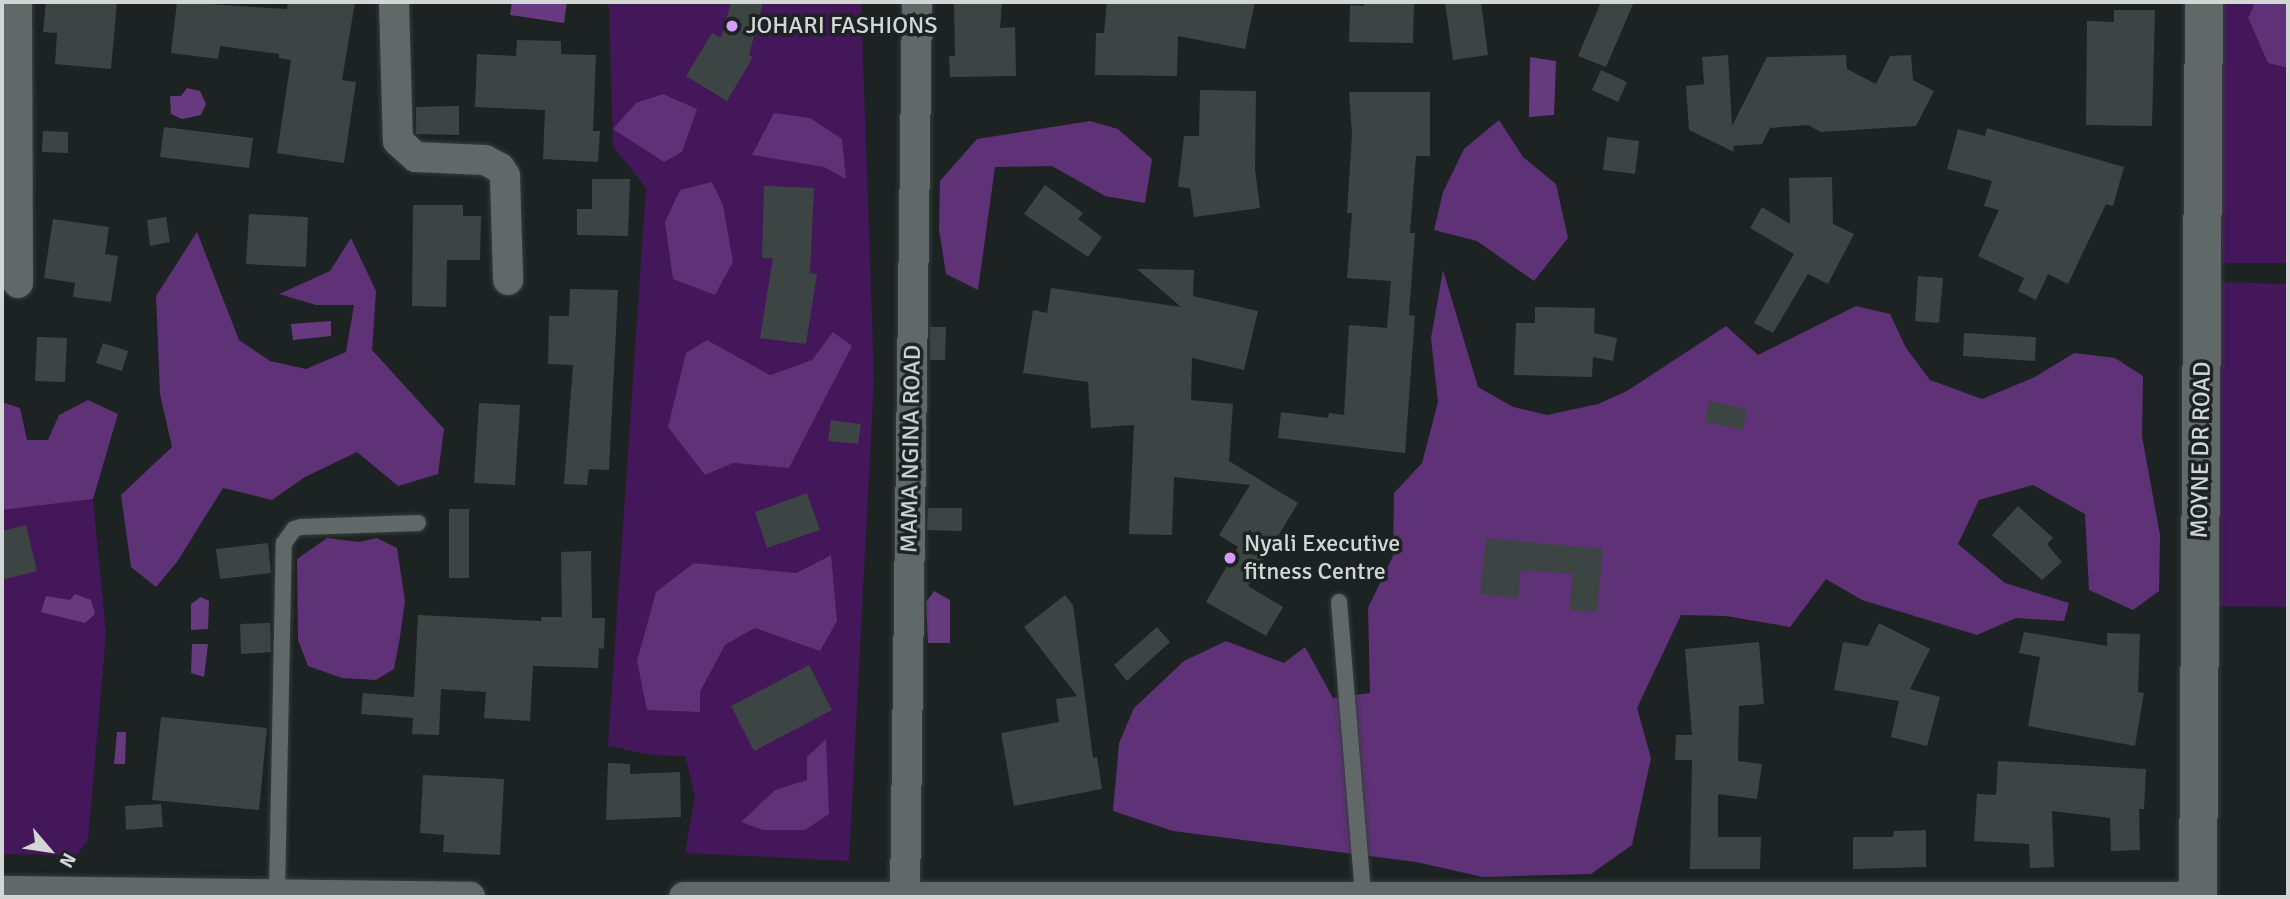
<!DOCTYPE html>
<style>
body{margin:0}
#map{position:relative;width:2290px;height:899px;overflow:hidden;background:#1c2322;font-family:Signika,sans-serif}
div>[style]{position:absolute}
.green>*{inset:0;background:#44165a}
.forest>*{inset:0;background:#5f3177}
.water>*{inset:0;background:#67397f}
.building>*{inset:0;background:#3d4544}
.roads{filter:drop-shadow(0 0 2px #373d3c) drop-shadow(0 0 2px #373d3c)}
.service>*{height:16px;margin:-8px;padding:0 8px;transform-origin:8px;border-radius:8px;background:#606968}
.minor>*{height:30px;margin:-15px;padding:0 15px;transform-origin:15px;border-radius:15px;background:#606968}
.secondary>*{height:38px;margin:-19px;padding:0 19px;transform-origin:19px;border-radius:19px;background:#606968}
.dots>*{width:19px;height:19px;translate:-50% -50%;box-sizing:border-box;border:4px solid #1c2322;border-radius:50%}
span{translate:-50% -50%;white-space:nowrap;text-align:center;line-height:1.15;-webkit-text-stroke:7px #1c2322;paint-order:stroke}
.poi-label{font-size:24px;color:#d2d7d6}
.left{translate:0 -50%;text-align:left}
.street-label{font-size:24px;color:#d2d7d6}
.frame{position:absolute;inset:0;border:4px solid #d2d7d6;pointer-events:none}
.north{position:absolute;left:14px;top:815px;width:70px;height:70px;-webkit-text-stroke:5px #1c2322;paint-order:stroke;rotate:119deg;font-size:19px;font-weight:700;line-height:28px;text-align:center;color:#d2d7d6}
.north::after{content:'';display:block;margin:auto;width:24px;height:32px;background:#d2d7d6;clip-path:polygon(50% 0,100% 100%,50% 72%,0 100%)}
</style>
<div id="map">
<div class="green">
<div style="clip-path:polygon(evenodd,605px 2px,861px 2px,874px 378px,849px 861px,685px 853px,695px 796px,685px 756px,651px 755px,608px 746px,646px 188px,613px 146px,609px 7px,605px 2px,842px 139px,845px 178px,824px 167px,753px 155px,842px 139px,605px 2px,833px 332px,810px 427px,789px 467px,733px 463px,707px 341px,770px 375px,812px 360px,833px 332px,605px 2px,830px 555px,755px 628px,725px 645px,700px 692px,699px 712px,694px 563px,796px 573px,830px 555px,605px 2px,807px 780px,742px 822px,775px 790px,807px 780px)"></div>
<div style="clip-path:polygon(2217px 2px,2255px 2px,2248px 18px,2268px 63px,2288px 68px,2288px 263px,2223px 263px,2212px 42px)"></div>
<div style="clip-path:polygon(2219px 282px,2288px 284px,2288px 607px,2213px 606px)"></div>
<div style="clip-path:polygon(93px 499px,106px 634px,88px 840px,77px 855px,2px 854px,2px 510px)"></div>
</div>
<div class="forest">
<div style="clip-path:polygon(2255px 2px,2288px 2px,2288px 68px,2268px 63px,2248px 18px)"></div>
<div style="clip-path:polygon(663px 94px,697px 109px,682px 152px,664px 162px,613px 129px,636px 103px)"></div>
<div style="clip-path:polygon(774px 113px,810px 118px,842px 139px,846px 179px,824px 167px,752px 155px)"></div>
<div style="clip-path:polygon(1499px 120px,1523px 157px,1556px 184px,1568px 238px,1534px 281px,1477px 241px,1434px 230px,1443px 192px,1464px 149px)"></div>
<div style="clip-path:polygon(1090px 121px,1118px 129px,1152px 159px,1145px 203px,1105px 196px,1052px 166px,995px 167px,978px 290px,946px 274px,939px 229px,940px 181px,977px 139px)"></div>
<div style="clip-path:polygon(712px 182px,723px 205px,733px 262px,715px 295px,673px 279px,665px 222px,680px 190px)"></div>
<div style="clip-path:polygon(197px 232px,239px 340px,270px 361px,306px 369px,346px 352px,354px 305px,316px 305px,279px 294px,330px 271px,351px 238px,376px 291px,372px 350px,444px 429px,438px 474px,398px 486px,357px 452px,305px 477px,272px 500px,223px 488px,177px 562px,156px 587px,131px 567px,121px 495px,172px 447px,160px 394px,156px 296px)"></div>
<div style="clip-path:polygon(1443px 270px,1478px 387px,1513px 407px,1547px 415px,1598px 404px,1627px 391px,1726px 326px,1758px 355px,1856px 306px,1890px 314px,1906px 348px,1930px 380px,1982px 399px,2035px 377px,2074px 353px,2115px 358px,2143px 376px,2142px 436px,2160px 535px,2159px 591px,2133px 610px,2089px 590px,2085px 514px,2033px 485px,1979px 500px,1958px 544px,2005px 583px,2069px 603px,2064px 621px,2016px 618px,1977px 635px,1862px 600px,1826px 579px,1790px 627px,1726px 616px,1681px 615px,1637px 708px,1651px 758px,1632px 845px,1591px 874px,1483px 877px,1416px 862px,1173px 831px,1113px 811px,1119px 743px,1134px 708px,1184px 661px,1226px 641px,1284px 663px,1305px 647px,1333px 698px,1370px 693px,1368px 608px,1393px 556px,1394px 493px,1422px 463px,1438px 402px,1431px 338px)"></div>
<div style="clip-path:polygon(833px 332px,852px 346px,789px 468px,733px 463px,705px 475px,668px 427px,686px 353px,707px 340px,770px 375px,812px 360px)"></div>
<div style="clip-path:polygon(88px 400px,118px 414px,93px 499px,2px 510px,2px 402px,20px 408px,27px 440px,48px 440px,59px 415px)"></div>
<div style="clip-path:polygon(327px 538px,359px 542px,377px 538px,397px 548px,405px 601px,400px 637px,394px 669px,376px 680px,342px 678px,308px 666px,298px 640px,297px 559px)"></div>
<div style="clip-path:polygon(831px 555px,837px 621px,820px 651px,755px 628px,725px 645px,700px 692px,700px 712px,647px 710px,637px 661px,656px 592px,694px 563px,796px 573px)"></div>
<div style="clip-path:polygon(826px 739px,829px 814px,805px 830px,763px 830px,741px 822px,775px 790px,807px 780px,807px 757px)"></div>
</div>
<div class="water">
<div style="clip-path:polygon(512px 2px,567px 2px,564px 23px,510px 15px)"></div>
<div style="clip-path:polygon(1530px 57px,1556px 61px,1554px 115px,1529px 117px)"></div>
<div style="clip-path:polygon(187px 88px,200px 91px,206px 104px,201px 115px,182px 119px,171px 114px,170px 96px,181px 96px)"></div>
<div style="clip-path:polygon(331px 321px,331px 336px,293px 340px,291px 324px)"></div>
<div style="clip-path:polygon(934px 591px,950px 600px,950px 643px,928px 643px,926px 602px)"></div>
<div style="clip-path:polygon(75px 594px,91px 600px,95px 614px,85px 623px,41px 612px,46px 596px,70px 600px)"></div>
<div style="clip-path:polygon(201px 597px,209px 601px,208px 629px,191px 630px,191px 604px)"></div>
<div style="clip-path:polygon(192px 644px,208px 644px,204px 677px,191px 673px)"></div>
<div style="clip-path:polygon(117px 732px,126px 732px,125px 764px,114px 764px)"></div>
</div>
<div class="building">
<div style="clip-path:polygon(46px 2px,117px 2px,111px 69px,55px 64px,57px 33px,43px 32px)"></div>
<div style="clip-path:polygon(177px 2px,287px 9px,288px 2px,355px 2px,342px 80px,356px 82px,344px 163px,277px 153px,291px 60px,279px 58px,279px 54px,220px 46px,218px 59px,171px 53px)"></div>
<div style="clip-path:polygon(731px 2px,763px 2px,749px 55px,753px 57px,727px 101px,686px 76px,712px 33px,721px 38px)"></div>
<div style="clip-path:polygon(954px 2px,1002px 2px,1000px 28px,1015px 27px,1016px 76px,950px 77px,949px 56px,955px 56px)"></div>
<div style="clip-path:polygon(1107px 2px,1255px 2px,1245px 49px,1178px 36px,1177px 76px,1095px 75px,1096px 33px,1104px 33px)"></div>
<div style="clip-path:polygon(1364px 2px,1414px 2px,1413px 43px,1349px 42px,1350px 5px,1364px 6px)"></div>
<div style="clip-path:polygon(1445px 2px,1481px 2px,1488px 55px,1453px 60px)"></div>
<div style="clip-path:polygon(1601px 2px,1634px 2px,1606px 67px,1578px 56px)"></div>
<div style="clip-path:polygon(2114px 10px,2155px 10px,2152px 126px,2086px 125px,2087px 21px,2114px 22px)"></div>
<div style="clip-path:polygon(517px 40px,561px 41px,561px 54px,596px 55px,593px 131px,600px 131px,598px 162px,543px 159px,545px 110px,475px 107px,477px 54px,516px 56px)"></div>
<div style="clip-path:polygon(1728px 55px,1732px 126px,1767px 57px,1846px 55px,1847px 69px,1876px 84px,1890px 56px,1911px 55px,1913px 80px,1934px 91px,1916px 126px,1821px 132px,1808px 125px,1770px 128px,1762px 144px,1733px 146px,1734px 152px,1689px 130px,1686px 86px,1704px 84px,1702px 57px)"></div>
<div style="clip-path:polygon(1601px 70px,1627px 82px,1618px 102px,1592px 90px)"></div>
<div style="clip-path:polygon(1200px 90px,1256px 91px,1255px 169px,1260px 208px,1194px 217px,1190px 188px,1178px 187px,1184px 136px,1199px 136px)"></div>
<div style="clip-path:polygon(1349px 92px,1430px 92px,1430px 156px,1416px 156px,1410px 233px,1415px 233px,1409px 315px,1415px 316px,1405px 453px,1278px 438px,1281px 412px,1328px 418px,1329px 413px,1344px 415px,1349px 325px,1387px 328px,1391px 281px,1347px 278px,1352px 213px,1347px 213px,1352px 134px)"></div>
<div style="clip-path:polygon(459px 106px,459px 135px,416px 134px,416px 107px)"></div>
<div style="clip-path:polygon(164px 127px,253px 138px,249px 168px,160px 157px)"></div>
<div style="clip-path:polygon(1987px 128px,2124px 167px,2113px 206px,2106px 204px,2068px 284px,2048px 274px,2036px 300px,2018px 291px,2024px 278px,1978px 256px,1999px 210px,1984px 206px,1992px 181px,1947px 169px,1958px 129px,1985px 136px)"></div>
<div style="clip-path:polygon(43px 131px,68px 132px,68px 153px,42px 152px)"></div>
<div style="clip-path:polygon(1607px 137px,1639px 141px,1635px 174px,1603px 170px)"></div>
<div style="clip-path:polygon(1832px 177px,1833px 224px,1854px 234px,1828px 284px,1808px 274px,1773px 333px,1754px 323px,1794px 254px,1750px 228px,1762px 207px,1790px 224px,1789px 178px)"></div>
<div style="clip-path:polygon(592px 179px,630px 179px,628px 236px,577px 235px,577px 209px,592px 209px)"></div>
<div style="clip-path:polygon(1045px 185px,1083px 213px,1078px 219px,1102px 237px,1088px 257px,1024px 214px)"></div>
<div style="clip-path:polygon(764px 186px,814px 188px,810px 273px,817px 274px,806px 344px,760px 338px,773px 258px,762px 258px)"></div>
<div style="clip-path:polygon(413px 205px,463px 205px,463px 216px,481px 216px,480px 260px,447px 260px,446px 307px,412px 306px)"></div>
<div style="clip-path:polygon(249px 214px,308px 217px,306px 267px,246px 264px)"></div>
<div style="clip-path:polygon(166px 217px,170px 242px,150px 246px,147px 220px)"></div>
<div style="clip-path:polygon(53px 219px,109px 227px,105px 254px,118px 256px,111px 302px,73px 297px,75px 283px,44px 278px)"></div>
<div style="clip-path:polygon(1137px 269px,1194px 270px,1193px 296px,1258px 311px,1244px 370px,1192px 358px,1191px 400px,1233px 404px,1229px 461px,1298px 503px,1248px 586px,1283px 607px,1266px 636px,1206px 602px,1238px 547px,1219px 535px,1250px 485px,1174px 477px,1172px 535px,1129px 534px,1134px 425px,1091px 428px,1088px 382px,1023px 373px,1033px 310px,1047px 313px,1051px 288px,1181px 307px)"></div>
<div style="clip-path:polygon(1918px 276px,1943px 278px,1939px 323px,1915px 321px)"></div>
<div style="clip-path:polygon(570px 289px,618px 290px,609px 470px,589px 469px,587px 485px,564px 484px,573px 365px,548px 364px,549px 316px,569px 316px)"></div>
<div style="clip-path:polygon(1535px 307px,1595px 308px,1594px 333px,1617px 338px,1613px 361px,1593px 357px,1592px 377px,1514px 375px,1516px 323px,1535px 323px)"></div>
<div style="clip-path:polygon(930px 327px,946px 327px,945px 360px,930px 360px)"></div>
<div style="clip-path:polygon(1964px 333px,2036px 337px,2035px 361px,1963px 356px)"></div>
<div style="clip-path:polygon(37px 337px,67px 338px,65px 382px,35px 381px)"></div>
<div style="clip-path:polygon(103px 343px,128px 351px,122px 371px,96px 363px)"></div>
<div style="clip-path:polygon(1709px 401px,1747px 409px,1743px 430px,1705px 422px)"></div>
<div style="clip-path:polygon(479px 403px,520px 405px,515px 485px,474px 483px)"></div>
<div style="clip-path:polygon(831px 420px,861px 424px,858px 444px,828px 441px)"></div>
<div style="clip-path:polygon(807px 493px,820px 530px,767px 548px,755px 512px)"></div>
<div style="clip-path:polygon(2018px 506px,2053px 538px,2047px 544px,2062px 562px,2042px 580px,1992px 535px)"></div>
<div style="clip-path:polygon(928px 508px,962px 508px,962px 531px,927px 530px)"></div>
<div style="clip-path:polygon(449px 509px,469px 509px,469px 578px,449px 578px)"></div>
<div style="clip-path:polygon(26px 525px,37px 571px,2px 580px,2px 531px)"></div>
<div style="clip-path:polygon(1486px 538px,1603px 549px,1597px 612px,1569px 610px,1573px 574px,1521px 570px,1518px 598px,1480px 594px)"></div>
<div style="clip-path:polygon(268px 543px,271px 573px,220px 579px,216px 549px)"></div>
<div style="clip-path:polygon(591px 551px,592px 618px,605px 618px,604px 649px,599px 648px,598px 668px,533px 666px,530px 721px,484px 718px,486px 692px,441px 689px,439px 735px,412px 734px,413px 718px,361px 714px,363px 693px,414px 697px,418px 615px,541px 621px,541px 617px,562px 617px,561px 552px)"></div>
<div style="clip-path:polygon(1065px 595px,1073px 605px,1093px 758px,1097px 757px,1102px 789px,1014px 806px,1001px 733px,1059px 722px,1056px 699px,1077px 696px,1024px 627px)"></div>
<div style="clip-path:polygon(270px 623px,271px 652px,241px 654px,240px 624px)"></div>
<div style="clip-path:polygon(1879px 623px,1930px 649px,1910px 689px,1940px 697px,1927px 746px,1891px 737px,1899px 701px,1834px 690px,1843px 642px,1868px 646px)"></div>
<div style="clip-path:polygon(1157px 627px,1170px 642px,1127px 681px,1114px 665px)"></div>
<div style="clip-path:polygon(2024px 632px,2107px 646px,2107px 633px,2140px 634px,2138px 692px,2144px 693px,2135px 746px,2028px 726px,2040px 657px,2019px 653px)"></div>
<div style="clip-path:polygon(1759px 642px,1764px 704px,1739px 706px,1738px 761px,1762px 764px,1757px 799px,1718px 794px,1718px 837px,1761px 837px,1760px 869px,1690px 869px,1692px 760px,1675px 760px,1676px 735px,1692px 735px,1685px 649px)"></div>
<div style="clip-path:polygon(809px 665px,832px 710px,754px 751px,731px 706px)"></div>
<div style="clip-path:polygon(161px 717px,267px 728px,259px 810px,152px 800px)"></div>
<div style="clip-path:polygon(1998px 761px,2146px 769px,2144px 809px,2139px 809px,2140px 850px,2111px 851px,2110px 818px,2052px 811px,2054px 867px,2030px 868px,2029px 844px,1974px 841px,1977px 794px,1996px 795px)"></div>
<div style="clip-path:polygon(608px 763px,630px 764px,630px 774px,680px 772px,681px 817px,606px 820px)"></div>
<div style="clip-path:polygon(423px 775px,504px 779px,500px 855px,443px 852px,444px 835px,420px 833px)"></div>
<div style="clip-path:polygon(161px 804px,163px 827px,126px 830px,125px 806px)"></div>
<div style="clip-path:polygon(1926px 830px,1926px 867px,1853px 869px,1853px 837px,1893px 837px,1894px 831px)"></div>
</div>
<div class="roads">
<div class="service">
<div style="left:1339px;top:602px;width:296px;rotate:85.3deg"></div>
<div style="left:277px;top:894px;width:351px;rotate:-88.9deg"></div>
<div style="left:284px;top:543px;width:17px;rotate:-54deg"></div>
<div style="left:294px;top:529px;width:7px;rotate:-16deg"></div>
<div style="left:301px;top:527px;width:117px;rotate:-2deg"></div>
</div>
<div class="minor">
<div style="left:17px;top:2px;width:281px;rotate:89.8deg"></div>
<div style="left:394px;top:2px;width:139px;rotate:88.4deg"></div>
<div style="left:398px;top:141px;width:24px;rotate:42deg"></div>
<div style="left:416px;top:157px;width:69px;rotate:2.5deg"></div>
<div style="left:485px;top:160px;width:17px;rotate:28deg"></div>
<div style="left:500px;top:168px;width:9px;rotate:58deg"></div>
<div style="left:505px;top:176px;width:104px;rotate:88.3deg"></div>
<div style="left:2px;top:891px;width:468px;rotate:0.7deg"></div>
<div style="left:684px;top:897px;width:1514px"></div>
<div style="left:905px;top:897px;width:895px;rotate:-89.23deg"></div>
</div>
<div class="secondary">
<div style="left:2198px;top:897px;width:895px;rotate:-89.62deg"></div>
</div>
</div>
<div class="dots">
<div style="left:732px;top:26px;background:#d79bf9"></div>
<div style="left:1230px;top:558px;background:#d79bf9"></div>
</div>
<div class="poi-label">
<span class="left" style="left:746px;top:26px">JOHARI FASHIONS</span>
<span class="left" style="left:1244px;top:558px">Nyali Executive<br>fitness Centre</span>
</div>
<div class="street-label">
<span style="left:911px;top:449px;rotate:-89deg">MAMA NGINA ROAD</span>
<span style="left:2201px;top:450px;rotate:-89deg">MOYNE DR ROAD</span>
</div>
<div class="frame"></div>
<div class="north">N</div>
</div>
